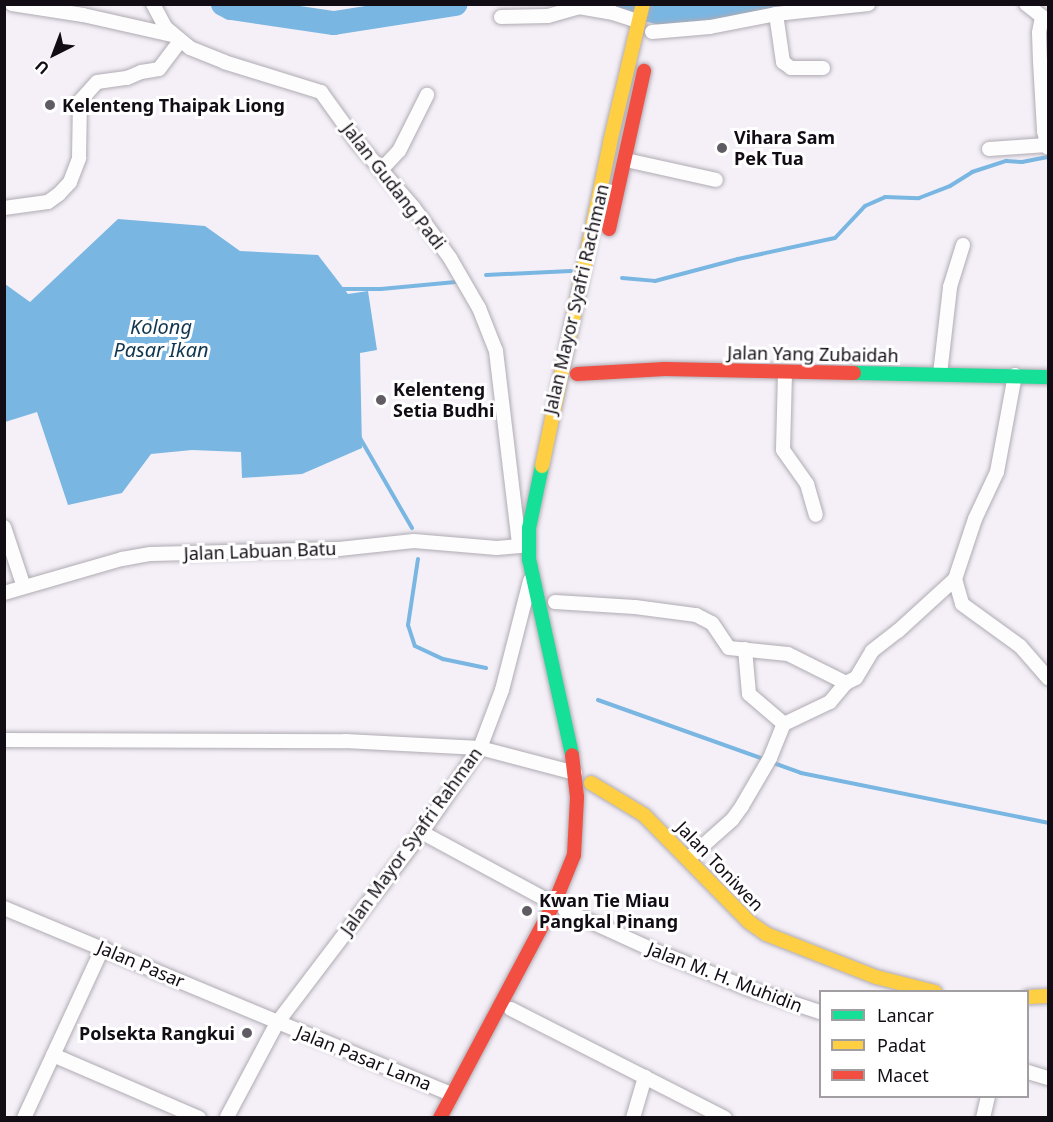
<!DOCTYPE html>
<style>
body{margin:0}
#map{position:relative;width:1053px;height:1122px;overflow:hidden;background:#f5f0f8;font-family:"Noto Sans",sans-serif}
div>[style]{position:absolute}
.water>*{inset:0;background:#7ab6e2}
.stream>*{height:4px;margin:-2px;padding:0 2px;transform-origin:2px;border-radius:2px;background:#7ab6e2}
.river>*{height:24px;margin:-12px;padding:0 12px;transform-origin:12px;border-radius:12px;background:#7ab6e2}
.roads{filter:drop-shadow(0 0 2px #b0abb2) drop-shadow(0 0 2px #b0abb2)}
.street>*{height:14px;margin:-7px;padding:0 7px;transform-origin:7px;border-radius:7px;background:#fefdfe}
.fast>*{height:14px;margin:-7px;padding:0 7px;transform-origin:7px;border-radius:7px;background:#16e098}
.slow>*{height:14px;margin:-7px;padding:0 7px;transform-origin:7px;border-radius:7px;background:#ffcf43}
.jam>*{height:14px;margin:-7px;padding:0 7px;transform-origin:7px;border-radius:7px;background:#f24e42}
.dots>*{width:16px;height:16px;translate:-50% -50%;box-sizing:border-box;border:3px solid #fff;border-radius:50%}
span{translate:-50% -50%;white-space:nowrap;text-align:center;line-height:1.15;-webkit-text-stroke:6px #fff;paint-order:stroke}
.poi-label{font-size:18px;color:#120d15;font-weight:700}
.left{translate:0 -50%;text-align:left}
.right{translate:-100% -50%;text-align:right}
.street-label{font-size:18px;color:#120d15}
.water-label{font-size:20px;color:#11364f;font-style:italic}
.frame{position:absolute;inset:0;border:6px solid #120d15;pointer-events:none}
.legend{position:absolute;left:819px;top:990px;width:210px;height:108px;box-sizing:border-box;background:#fff;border:2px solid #a09ea1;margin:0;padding:8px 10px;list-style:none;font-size:18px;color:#120d15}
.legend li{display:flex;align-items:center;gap:12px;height:30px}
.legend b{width:30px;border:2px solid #a09ea1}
.north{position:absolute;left:24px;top:24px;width:60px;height:60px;-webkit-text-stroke:4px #fff;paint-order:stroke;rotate:222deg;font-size:16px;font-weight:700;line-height:24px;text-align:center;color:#120d15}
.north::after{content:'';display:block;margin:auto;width:21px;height:27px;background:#120d15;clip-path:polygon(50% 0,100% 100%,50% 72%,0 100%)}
</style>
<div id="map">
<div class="water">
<div style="clip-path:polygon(118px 219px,205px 226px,240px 251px,318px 255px,348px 294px,368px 291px,377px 350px,360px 353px,362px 448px,302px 474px,242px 478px,241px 452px,192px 450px,151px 454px,122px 493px,68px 505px,37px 412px,5px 422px,5px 284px,30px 302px)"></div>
</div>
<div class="stream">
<div style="left:486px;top:275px;width:85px;rotate:-2.7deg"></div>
<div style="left:622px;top:278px;width:33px;rotate:5deg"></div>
<div style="left:655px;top:281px;width:86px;rotate:-14.8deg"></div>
<div style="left:738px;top:259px;width:99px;rotate:-12.2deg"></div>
<div style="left:835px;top:238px;width:44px;rotate:-46.8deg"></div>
<div style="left:865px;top:206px;width:22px;rotate:-24deg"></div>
<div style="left:885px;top:197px;width:34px;rotate:2deg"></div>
<div style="left:919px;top:198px;width:33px;rotate:-21deg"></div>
<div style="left:950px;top:186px;width:26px;rotate:-32deg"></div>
<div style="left:972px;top:172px;width:36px;rotate:-18deg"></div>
<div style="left:1006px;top:161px;width:16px;rotate:4deg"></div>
<div style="left:1022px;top:162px;width:26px;rotate:-11deg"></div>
<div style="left:340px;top:289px;width:41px"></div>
<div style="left:381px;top:289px;width:75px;rotate:-5.3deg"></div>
<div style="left:360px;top:438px;width:104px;rotate:60deg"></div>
<div style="left:418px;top:559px;width:67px;rotate:98.6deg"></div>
<div style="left:408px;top:625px;width:22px;rotate:72deg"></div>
<div style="left:415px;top:646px;width:31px;rotate:25deg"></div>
<div style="left:443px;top:659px;width:44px;rotate:11.8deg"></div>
<div style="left:598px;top:700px;width:176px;rotate:19.6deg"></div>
<div style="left:771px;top:762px;width:32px;rotate:20deg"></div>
<div style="left:801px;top:773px;width:252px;rotate:11.4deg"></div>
</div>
<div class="river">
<div style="left:223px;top:4px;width:9px;rotate:27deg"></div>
<div style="left:231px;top:8px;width:104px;rotate:8.3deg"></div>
<div style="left:334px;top:23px;width:123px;rotate:-8.9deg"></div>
<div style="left:625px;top:4px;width:55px;rotate:13.8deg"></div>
<div style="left:678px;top:17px;width:101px;rotate:-7.4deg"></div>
</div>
<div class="roads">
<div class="street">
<div style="left:12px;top:4px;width:72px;rotate:8.8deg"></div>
<div style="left:83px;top:15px;width:91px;rotate:12.7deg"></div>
<div style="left:153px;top:4px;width:26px;rotate:62deg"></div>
<div style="left:165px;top:27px;width:33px;rotate:40deg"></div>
<div style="left:190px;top:48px;width:37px;rotate:22deg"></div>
<div style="left:224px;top:62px;width:102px;rotate:17.2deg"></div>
<div style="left:321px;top:92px;width:62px;rotate:54.2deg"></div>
<div style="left:357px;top:142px;width:87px;rotate:49.2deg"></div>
<div style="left:414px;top:208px;width:62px;rotate:54.2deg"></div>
<div style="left:450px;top:258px;width:58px;rotate:59.9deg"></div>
<div style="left:479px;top:308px;width:46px;rotate:68.4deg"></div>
<div style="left:496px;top:351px;width:194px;rotate:83.2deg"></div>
<div style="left:1026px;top:4px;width:28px;rotate:38deg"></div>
<div style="left:776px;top:14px;width:49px;rotate:81.7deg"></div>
<div style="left:783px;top:62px;width:10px;rotate:37deg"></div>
<div style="left:791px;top:68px;width:32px"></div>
<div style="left:501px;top:17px;width:47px;rotate:-1.2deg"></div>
<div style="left:548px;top:16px;width:32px;rotate:-16deg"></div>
<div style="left:579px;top:7px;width:35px;rotate:10deg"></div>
<div style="left:613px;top:13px;width:26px;rotate:18deg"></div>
<div style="left:1042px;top:17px;width:16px;rotate:101deg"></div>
<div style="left:1039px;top:33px;width:28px;rotate:88deg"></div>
<div style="left:1040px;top:61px;width:70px;rotate:86.7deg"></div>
<div style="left:1044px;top:131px;width:17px;rotate:77deg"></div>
<div style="left:652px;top:32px;width:58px;rotate:-4.9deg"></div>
<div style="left:710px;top:27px;width:67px;rotate:-11.1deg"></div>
<div style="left:776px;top:14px;width:93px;rotate:-6.2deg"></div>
<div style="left:989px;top:149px;width:58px;rotate:-3.9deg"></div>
<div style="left:626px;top:160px;width:92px;rotate:12.5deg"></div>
<div style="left:381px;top:170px;width:26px;rotate:-47deg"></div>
<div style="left:399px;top:151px;width:63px;rotate:-63.4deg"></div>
<div style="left:4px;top:208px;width:44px;rotate:-7.8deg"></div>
<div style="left:48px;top:202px;width:14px;rotate:-36deg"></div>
<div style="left:59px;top:194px;width:16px;rotate:-47deg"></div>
<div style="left:70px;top:182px;width:26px;rotate:-69deg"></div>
<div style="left:79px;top:158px;width:57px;rotate:-89deg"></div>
<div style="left:80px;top:101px;width:25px;rotate:-48deg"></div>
<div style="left:97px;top:82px;width:30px;rotate:-8deg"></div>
<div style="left:127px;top:78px;width:15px;rotate:-23deg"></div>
<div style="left:141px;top:72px;width:18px;rotate:-9deg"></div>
<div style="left:159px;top:69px;width:35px;rotate:-53deg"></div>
<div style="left:785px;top:373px;width:77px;rotate:91.5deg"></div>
<div style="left:783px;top:450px;width:42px;rotate:54.8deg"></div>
<div style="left:807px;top:484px;width:32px;rotate:74deg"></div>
<div style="left:940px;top:374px;width:88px;rotate:-83.4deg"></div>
<div style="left:950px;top:287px;width:44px;rotate:-72.8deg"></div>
<div style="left:1015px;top:375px;width:99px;rotate:100.5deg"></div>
<div style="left:997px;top:472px;width:52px;rotate:115.1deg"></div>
<div style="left:975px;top:519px;width:63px;rotate:108.4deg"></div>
<div style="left:955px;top:579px;width:26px;rotate:74deg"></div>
<div style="left:962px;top:604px;width:72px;rotate:35.9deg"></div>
<div style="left:1020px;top:646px;width:43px;rotate:48.8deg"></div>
<div style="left:4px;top:527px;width:63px;rotate:71.6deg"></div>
<div style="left:4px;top:593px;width:123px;rotate:-16.1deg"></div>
<div style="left:122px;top:559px;width:29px;rotate:-10deg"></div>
<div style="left:151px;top:554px;width:188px;rotate:-1.5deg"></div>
<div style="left:339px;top:549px;width:75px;rotate:-6.1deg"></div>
<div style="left:414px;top:541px;width:83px;rotate:4.8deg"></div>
<div style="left:497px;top:548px;width:23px;rotate:-5deg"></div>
<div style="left:555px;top:602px;width:80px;rotate:3.6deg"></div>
<div style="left:635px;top:607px;width:62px;rotate:7.5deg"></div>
<div style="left:696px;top:615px;width:18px;rotate:27deg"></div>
<div style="left:712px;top:623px;width:30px;rotate:56deg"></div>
<div style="left:729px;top:648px;width:59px;rotate:5.8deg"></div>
<div style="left:788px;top:654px;width:65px;rotate:26.6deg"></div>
<div style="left:846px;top:683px;width:11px;rotate:-27deg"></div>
<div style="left:856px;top:678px;width:31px;rotate:-59deg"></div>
<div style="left:872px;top:651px;width:33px;rotate:-38deg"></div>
<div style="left:898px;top:631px;width:77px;rotate:-42.4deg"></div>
<div style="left:745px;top:649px;width:45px;rotate:84.9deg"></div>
<div style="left:749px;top:694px;width:46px;rotate:40.6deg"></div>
<div style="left:784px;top:724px;width:51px;rotate:-25.6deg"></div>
<div style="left:830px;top:702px;width:25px;rotate:-50deg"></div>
<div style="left:4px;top:740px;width:341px;rotate:0.2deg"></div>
<div style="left:345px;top:741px;width:135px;rotate:3deg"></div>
<div style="left:480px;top:748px;width:98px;rotate:14.7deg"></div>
<div style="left:421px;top:832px;width:151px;rotate:28.4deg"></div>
<div style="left:688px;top:859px;width:59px;rotate:-41.6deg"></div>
<div style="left:732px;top:820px;width:17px;rotate:-54deg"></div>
<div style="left:742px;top:806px;width:56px;rotate:-59.7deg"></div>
<div style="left:770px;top:758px;width:37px;rotate:-68deg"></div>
<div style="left:4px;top:908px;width:484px;rotate:22.6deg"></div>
<div style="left:565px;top:910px;width:97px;rotate:24.4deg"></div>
<div style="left:653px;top:950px;width:101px;rotate:22deg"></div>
<div style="left:747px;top:988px;width:77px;rotate:18.2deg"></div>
<div style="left:511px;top:1009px;width:240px;rotate:27deg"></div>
<div style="left:53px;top:1055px;width:159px;rotate:23.3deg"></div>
<div style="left:1028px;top:1072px;width:21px;rotate:17deg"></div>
<div style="left:227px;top:1117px;width:106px;rotate:-62deg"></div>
<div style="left:277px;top:1023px;width:235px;rotate:-52.8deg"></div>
<div style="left:419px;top:836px;width:107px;rotate:-55.3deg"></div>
<div style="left:480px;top:748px;width:62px;rotate:-69.2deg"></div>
<div style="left:502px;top:690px;width:113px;rotate:-75.6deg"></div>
<div style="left:24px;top:1118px;width:188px;rotate:-65.2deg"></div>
<div style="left:633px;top:1118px;width:43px;rotate:-73.7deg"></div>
<div style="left:983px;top:1118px;width:23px;rotate:-77deg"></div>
</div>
<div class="fast">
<div style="left:854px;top:373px;width:194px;rotate:1.2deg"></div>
<div style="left:542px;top:466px;width:63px;rotate:101.8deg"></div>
<div style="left:529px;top:528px;width:31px;rotate:90deg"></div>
<div style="left:529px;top:559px;width:201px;rotate:77.6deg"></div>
</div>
<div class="slow">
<div style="left:542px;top:466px;width:331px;rotate:-78.1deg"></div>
<div style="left:610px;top:142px;width:142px;rotate:-76.6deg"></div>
<div style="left:591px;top:783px;width:62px;rotate:31.1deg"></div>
<div style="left:644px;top:815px;width:150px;rotate:45.5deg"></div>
<div style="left:749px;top:922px;width:21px;rotate:35deg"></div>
<div style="left:766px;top:934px;width:118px;rotate:21.4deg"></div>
<div style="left:876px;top:977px;width:61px;rotate:14.3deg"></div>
<div style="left:1028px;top:997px;width:20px;rotate:-3deg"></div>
</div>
<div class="jam">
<div style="left:609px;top:229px;width:162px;rotate:-77.5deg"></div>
<div style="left:577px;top:374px;width:88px;rotate:-3.3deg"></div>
<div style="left:665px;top:369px;width:189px;rotate:1.2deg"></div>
<div style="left:440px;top:1118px;width:242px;rotate:-62deg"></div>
<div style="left:554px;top:904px;width:53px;rotate:-67.8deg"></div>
<div style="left:574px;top:855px;width:58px;rotate:-87deg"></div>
<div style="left:577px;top:797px;width:42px;rotate:-96.8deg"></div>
</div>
</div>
<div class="dots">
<div style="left:50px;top:105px;background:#615c64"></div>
<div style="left:722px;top:148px;background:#615c64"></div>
<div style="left:381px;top:400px;background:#615c64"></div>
<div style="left:527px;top:911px;background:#615c64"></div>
<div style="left:247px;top:1033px;background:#615c64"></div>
</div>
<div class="poi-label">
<span class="left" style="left:62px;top:105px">Kelenteng Thaipak Liong</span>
<span class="left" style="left:734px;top:148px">Vihara Sam<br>Pek Tua</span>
<span class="left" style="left:393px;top:400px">Kelenteng<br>Setia Budhi</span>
<span class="left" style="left:539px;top:911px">Kwan Tie Miau<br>Pangkal Pinang</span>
<span class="right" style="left:235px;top:1033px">Polsekta Rangkui</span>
</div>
<div class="street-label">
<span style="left:394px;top:186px;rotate:52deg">Jalan Gudang Padi</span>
<span style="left:576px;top:299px;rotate:-77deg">Jalan Mayor Syafri Rachman</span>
<span style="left:813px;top:354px;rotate:1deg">Jalan Yang Zubaidah</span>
<span style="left:260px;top:551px;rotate:-2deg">Jalan Labuan Batu</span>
<span style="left:411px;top:841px;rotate:-54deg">Jalan Mayor Syafri Rahman</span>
<span style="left:720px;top:866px;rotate:46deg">Jalan Toniwen</span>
<span style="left:141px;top:964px;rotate:23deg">Jalan Pasar</span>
<span style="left:725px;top:977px;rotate:21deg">Jalan M. H. Muhidin</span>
<span style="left:364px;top:1058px;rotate:22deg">Jalan Pasar Lama</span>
</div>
<div class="water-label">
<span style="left:161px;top:338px">Kolong<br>Pasar Ikan</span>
</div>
<div class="frame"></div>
<ul class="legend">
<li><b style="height:8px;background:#16e098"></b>Lancar</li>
<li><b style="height:8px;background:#ffcf43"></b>Padat</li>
<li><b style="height:8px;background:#f24e42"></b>Macet</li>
</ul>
<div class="north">U</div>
</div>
